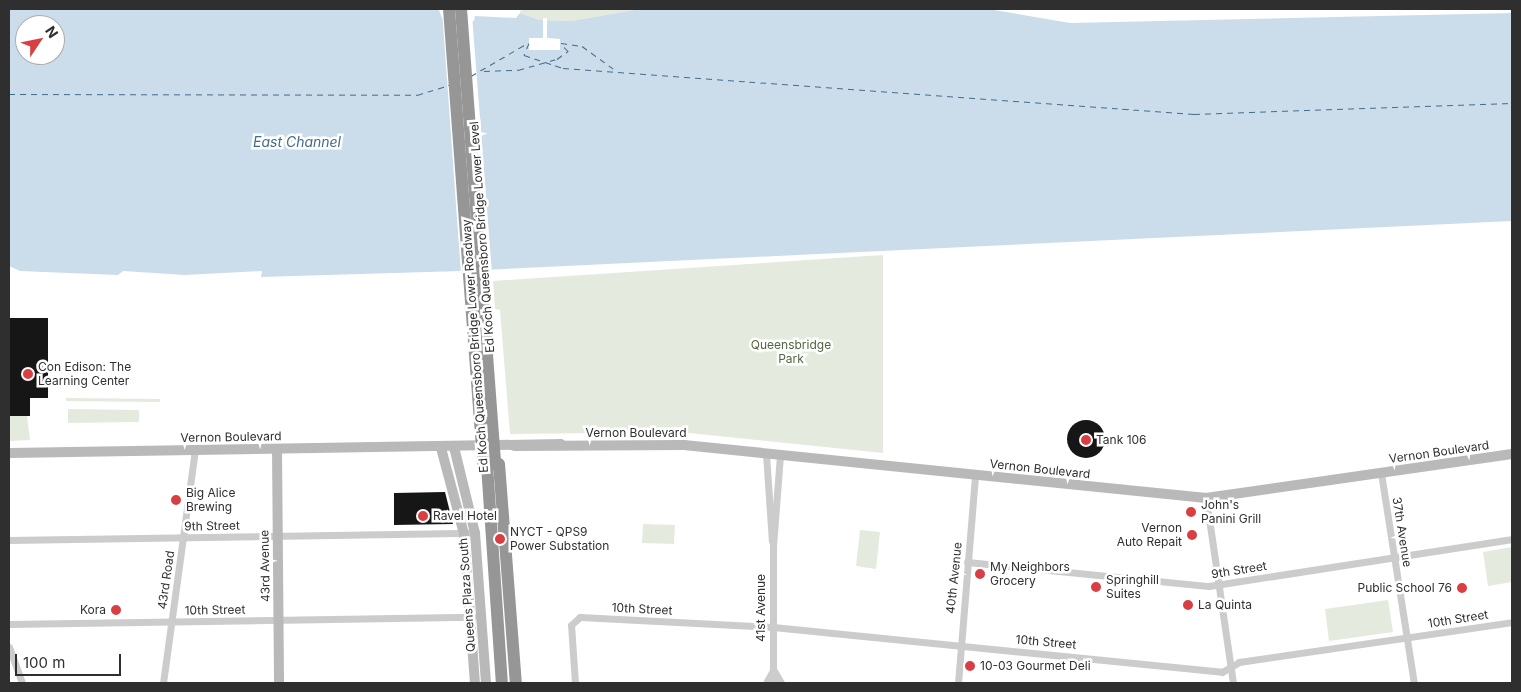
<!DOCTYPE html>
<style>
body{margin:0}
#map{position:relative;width:1521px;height:692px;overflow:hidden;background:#fff;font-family:Inter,sans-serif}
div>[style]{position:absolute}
.green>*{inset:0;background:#e4ebde}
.water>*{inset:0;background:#cbddea}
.pier>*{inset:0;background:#fff}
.ferry>*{height:1px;margin-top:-0.5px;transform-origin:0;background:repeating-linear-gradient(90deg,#426c8c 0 6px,transparent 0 11px)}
.building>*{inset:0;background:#161616}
.round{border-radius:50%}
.street>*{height:7px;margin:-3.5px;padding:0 3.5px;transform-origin:3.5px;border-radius:3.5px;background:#ccc}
.secondary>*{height:10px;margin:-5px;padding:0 5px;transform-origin:5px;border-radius:5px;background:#b9b9b9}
.highway>*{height:12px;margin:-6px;padding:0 6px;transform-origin:6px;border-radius:6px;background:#969696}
.highway-bridge>*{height:12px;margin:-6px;padding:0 6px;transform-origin:6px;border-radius:6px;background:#969696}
.dots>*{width:14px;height:14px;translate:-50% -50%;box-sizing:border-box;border:2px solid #fff;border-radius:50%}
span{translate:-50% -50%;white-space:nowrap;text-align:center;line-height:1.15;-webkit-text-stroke:5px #fff;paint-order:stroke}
.street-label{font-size:12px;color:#2f2f2f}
.park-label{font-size:12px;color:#50683f}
.poi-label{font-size:12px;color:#2f2f2f}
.left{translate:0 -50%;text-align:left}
.right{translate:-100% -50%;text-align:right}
.water-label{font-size:14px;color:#426c8c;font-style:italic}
.frame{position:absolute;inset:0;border:10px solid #2f2f2f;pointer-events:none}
.north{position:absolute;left:15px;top:15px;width:50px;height:50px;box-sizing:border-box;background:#fff;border:1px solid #acacac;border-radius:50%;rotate:56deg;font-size:14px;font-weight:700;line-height:20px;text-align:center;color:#2f2f2f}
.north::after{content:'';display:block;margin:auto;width:18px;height:22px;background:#d93e43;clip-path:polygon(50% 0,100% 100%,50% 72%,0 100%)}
.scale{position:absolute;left:15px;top:654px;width:106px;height:22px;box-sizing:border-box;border:2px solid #2f2f2f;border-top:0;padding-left:6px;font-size:15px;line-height:18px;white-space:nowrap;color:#2f2f2f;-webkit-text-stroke:4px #fff;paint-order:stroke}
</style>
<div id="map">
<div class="green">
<div style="clip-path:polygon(521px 9px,640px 9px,571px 21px,540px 20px,520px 13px)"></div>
<div style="clip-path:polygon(883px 255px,883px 453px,679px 432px,510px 434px,500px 310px,495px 309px,493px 281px)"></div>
<div style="clip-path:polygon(66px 398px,160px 399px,160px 402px,66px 401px)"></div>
<div style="clip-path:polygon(68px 409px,139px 410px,139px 422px,68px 423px)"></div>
<div style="clip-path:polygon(9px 416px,27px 416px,30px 440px,9px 441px)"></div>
<div style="clip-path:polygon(643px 524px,675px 525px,674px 544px,642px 543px)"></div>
<div style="clip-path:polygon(860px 530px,880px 532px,876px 569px,856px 566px)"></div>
<div style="clip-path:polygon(1512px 547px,1512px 582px,1488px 586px,1483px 552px)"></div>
<div style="clip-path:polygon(1388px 600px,1393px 632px,1329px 641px,1325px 609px)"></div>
</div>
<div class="water">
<div style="clip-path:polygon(evenodd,9px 9px,428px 9px,439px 10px,442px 18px,474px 21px,475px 16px,516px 18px,520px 13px,540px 20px,571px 21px,640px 9px,988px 9px,1070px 23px,1512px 13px,1512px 221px,461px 271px,261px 277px,262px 271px,185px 275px,123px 271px,118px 275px,20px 271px,9px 266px,9px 9px,25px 25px,55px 25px,55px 55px,25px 55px,25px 25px)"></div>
</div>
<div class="pier">
<div style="clip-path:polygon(442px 10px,444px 16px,472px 15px,492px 273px,461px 274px)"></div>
<div style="clip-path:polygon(543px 18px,547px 18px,547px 38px,560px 39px,560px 50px,529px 50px,529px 38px,543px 38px)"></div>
</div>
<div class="ferry">
<div style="left:529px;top:43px;width:13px;rotate:113deg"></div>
<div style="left:524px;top:55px;width:41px;rotate:18.4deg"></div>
<div style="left:563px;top:68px;width:633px;rotate:4.17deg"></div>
<div style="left:1194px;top:114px;width:318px;rotate:-2deg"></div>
<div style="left:561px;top:43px;width:21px;rotate:8deg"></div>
<div style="left:582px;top:46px;width:39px;rotate:36deg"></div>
<div style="left:484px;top:71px;width:34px;rotate:-2deg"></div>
<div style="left:518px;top:70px;width:41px;rotate:-15.8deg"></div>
<div style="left:557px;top:59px;width:14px;rotate:-36deg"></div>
<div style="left:568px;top:51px;width:11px;rotate:-135deg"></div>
<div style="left:471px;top:76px;width:64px;rotate:-30.2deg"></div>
<div style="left:9px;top:94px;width:408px;rotate:0.1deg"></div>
<div style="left:417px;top:95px;width:34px;rotate:-17deg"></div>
</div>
<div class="building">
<div style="clip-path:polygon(9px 318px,48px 318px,48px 398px,30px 398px,30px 416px,9px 416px)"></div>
<div class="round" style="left:1067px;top:420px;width:38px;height:38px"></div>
<div style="clip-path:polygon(445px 492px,453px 524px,394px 525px,394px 493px)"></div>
</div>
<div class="street">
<div style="left:766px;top:454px;width:87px;rotate:86.1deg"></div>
<div style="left:1381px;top:473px;width:213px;rotate:81.1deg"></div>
<div style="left:1206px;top:498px;width:187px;rotate:81.7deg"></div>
<div style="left:9px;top:540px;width:466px;rotate:-0.9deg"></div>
<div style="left:967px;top:562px;width:243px;rotate:5.7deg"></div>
<div style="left:1209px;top:586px;width:307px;rotate:-8.8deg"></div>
<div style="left:9px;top:624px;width:464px;rotate:-0.9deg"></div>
<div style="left:9px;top:647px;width:38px;rotate:70deg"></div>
<div style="left:773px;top:669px;width:16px;rotate:60deg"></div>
<div style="left:163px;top:683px;width:235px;rotate:-82.2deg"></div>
<div style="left:575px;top:683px;width:58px;rotate:-93.9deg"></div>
<div style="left:571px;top:625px;width:12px;rotate:-42deg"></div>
<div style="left:580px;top:617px;width:193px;rotate:3deg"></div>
<div style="left:773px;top:627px;width:451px;rotate:5.7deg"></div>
<div style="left:1222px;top:672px;width:20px;rotate:-30deg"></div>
<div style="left:1239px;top:662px;width:276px;rotate:-8.3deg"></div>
<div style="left:766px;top:683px;width:13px;rotate:-61deg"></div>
<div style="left:773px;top:683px;width:137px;rotate:-90deg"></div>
<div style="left:773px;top:546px;width:90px;rotate:-85.6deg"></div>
<div style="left:958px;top:683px;width:209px;rotate:-85.3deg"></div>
</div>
<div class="secondary">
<div style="left:514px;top:446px;width:170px;rotate:-0.3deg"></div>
<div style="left:684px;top:445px;width:525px;rotate:5.8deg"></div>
<div style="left:1206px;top:498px;width:309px;rotate:-8.2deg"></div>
<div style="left:454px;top:447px;width:89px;rotate:76.3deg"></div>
<div style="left:475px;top:533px;width:150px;rotate:85.8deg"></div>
<div style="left:441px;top:448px;width:89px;rotate:75deg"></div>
<div style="left:464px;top:534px;width:149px;rotate:85.8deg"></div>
<div style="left:277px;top:449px;width:234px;rotate:89.5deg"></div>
<div style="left:9px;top:453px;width:552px;rotate:-0.93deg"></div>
</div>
<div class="highway">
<div style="left:499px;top:464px;width:220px;rotate:85.6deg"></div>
<div style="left:487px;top:465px;width:219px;rotate:86.1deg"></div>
</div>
<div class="highway-bridge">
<div style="left:449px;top:9px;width:458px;rotate:85.7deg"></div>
<div style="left:461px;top:9px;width:457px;rotate:85.7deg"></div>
</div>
<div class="dots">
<div style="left:28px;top:374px;background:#d93e43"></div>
<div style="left:1086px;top:440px;background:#d93e43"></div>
<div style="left:176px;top:500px;background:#d93e43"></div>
<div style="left:1191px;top:512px;background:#d93e43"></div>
<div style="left:423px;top:516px;background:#d93e43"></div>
<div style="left:1192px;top:535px;background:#d93e43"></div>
<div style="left:500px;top:539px;background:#d93e43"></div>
<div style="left:980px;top:574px;background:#d93e43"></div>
<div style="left:1096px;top:587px;background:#d93e43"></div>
<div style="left:1462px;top:588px;background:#d93e43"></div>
<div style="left:1188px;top:605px;background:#d93e43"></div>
<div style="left:116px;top:610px;background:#d93e43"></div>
<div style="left:970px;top:666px;background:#d93e43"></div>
</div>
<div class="street-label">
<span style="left:482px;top:237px;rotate:-94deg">Ed Koch Queensboro Bridge Lower Level</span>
<span style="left:475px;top:346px;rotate:-94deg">Ed Koch Queensboro Bridge Lower Roadway</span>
<span style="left:636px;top:433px">Vernon Boulevard</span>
<span style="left:231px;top:437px;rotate:-1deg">Vernon Boulevard</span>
<span style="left:1439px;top:452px;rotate:-8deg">Vernon Boulevard</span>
<span style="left:1040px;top:469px;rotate:6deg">Vernon Boulevard</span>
<span style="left:212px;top:526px;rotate:-1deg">9th Street</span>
<span style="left:1402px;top:532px;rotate:81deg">37th Avenue</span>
<span style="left:265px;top:566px;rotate:-91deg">43rd Avenue</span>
<span style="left:1239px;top:570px;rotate:-9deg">9th Street</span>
<span style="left:954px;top:578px;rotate:-84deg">40th Avenue</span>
<span style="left:166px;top:580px;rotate:-82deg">43rd Road</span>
<span style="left:467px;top:595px;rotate:-94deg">Queens Plaza South</span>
<span style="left:761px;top:608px;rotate:-90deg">41st Avenue</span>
<span style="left:642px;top:609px;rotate:3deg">10th Street</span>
<span style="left:215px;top:610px;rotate:-1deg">10th Street</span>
<span style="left:1458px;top:619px;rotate:-9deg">10th Street</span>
<span style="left:1046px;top:642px;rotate:5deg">10th Street</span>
</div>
<div class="park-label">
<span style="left:791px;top:352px">Queensbridge<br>Park</span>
</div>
<div class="poi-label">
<span class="left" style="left:38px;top:374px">Con Edison: The<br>Learning Center</span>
<span class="left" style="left:1096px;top:440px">Tank 106</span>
<span class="left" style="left:186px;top:500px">Big Alice<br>Brewing</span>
<span class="left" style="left:1201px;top:512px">John's<br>Panini Grill</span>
<span class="left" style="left:433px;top:516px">Ravel Hotel</span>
<span class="right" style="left:1182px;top:535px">Vernon<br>Auto Repait</span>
<span class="left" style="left:510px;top:539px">NYCT - QPS9<br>Power Substation</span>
<span class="left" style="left:990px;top:574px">My Neighbors<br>Grocery</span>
<span class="left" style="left:1106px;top:587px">Springhill<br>Suites</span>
<span class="right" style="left:1452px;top:588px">Public School 76</span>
<span class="left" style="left:1198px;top:605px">La Quinta</span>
<span class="right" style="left:106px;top:610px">Kora</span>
<span class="left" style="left:980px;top:666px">10-03 Gourmet Deli</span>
</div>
<div class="water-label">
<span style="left:297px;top:142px">East Channel</span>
</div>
<div class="frame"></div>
<div class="north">N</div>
<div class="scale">100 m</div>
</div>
